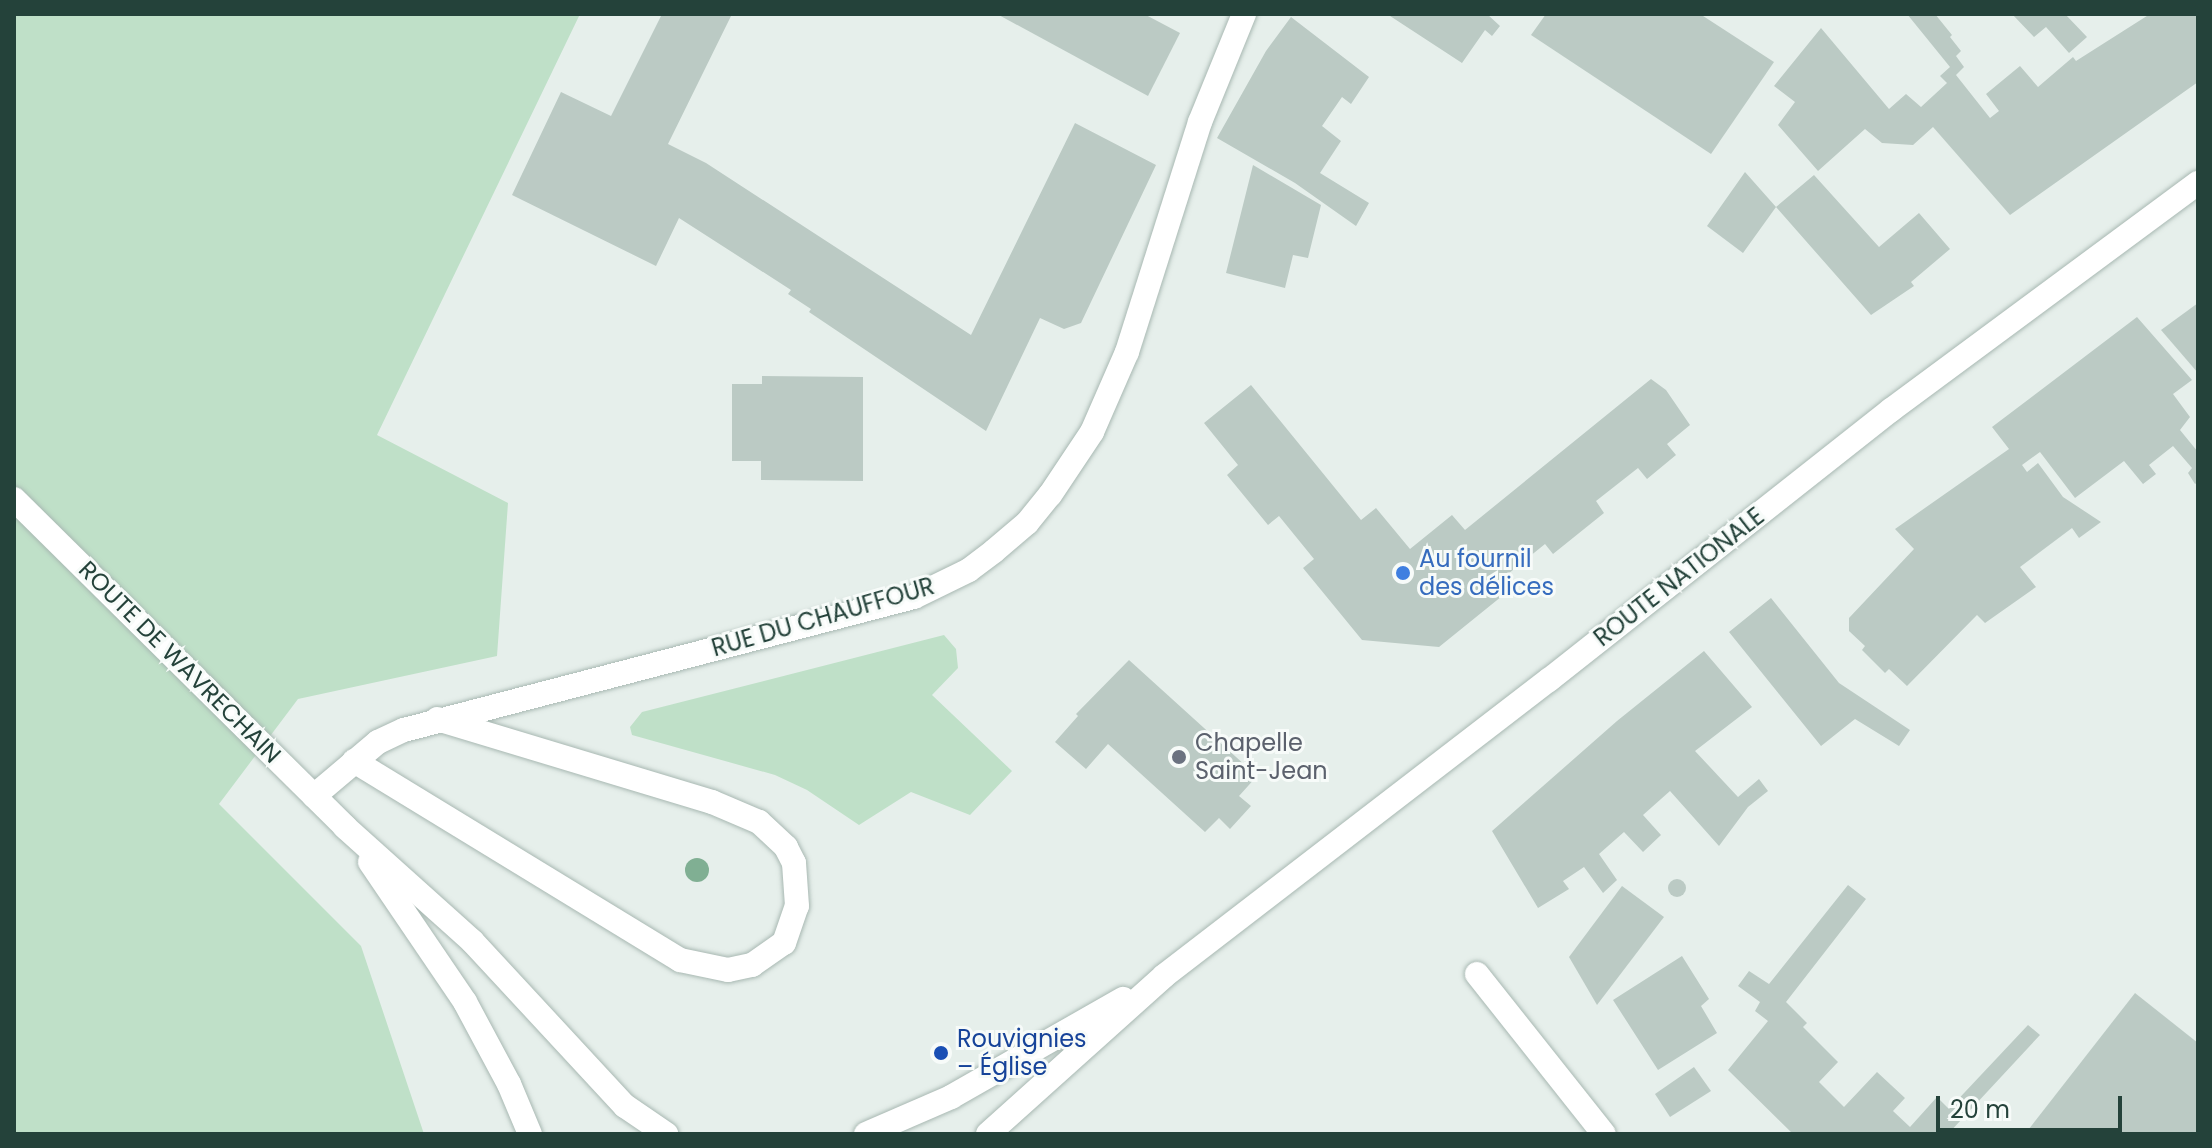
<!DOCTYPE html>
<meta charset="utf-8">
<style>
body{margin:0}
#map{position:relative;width:2212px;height:1148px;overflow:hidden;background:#e6efeb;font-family:Poppins,sans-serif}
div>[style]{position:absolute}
.green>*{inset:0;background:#bfe0c8}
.building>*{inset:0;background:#bbcac4}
.round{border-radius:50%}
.roads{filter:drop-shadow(0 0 2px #a8b8b2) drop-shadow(0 0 2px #a8b8b2)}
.lane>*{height:24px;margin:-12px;padding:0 12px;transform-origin:12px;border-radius:12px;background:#fff}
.street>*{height:24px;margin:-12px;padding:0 12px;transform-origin:12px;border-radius:12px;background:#fff}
.secondary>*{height:24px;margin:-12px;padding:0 12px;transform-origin:12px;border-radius:12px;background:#fff}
.trees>*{width:24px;height:24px;margin:-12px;border-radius:50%;background:#80af93}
.dots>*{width:22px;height:22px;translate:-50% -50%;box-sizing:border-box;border:4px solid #f7fbf9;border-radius:50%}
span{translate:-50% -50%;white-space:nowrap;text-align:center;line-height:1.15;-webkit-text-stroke:6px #f7fbf9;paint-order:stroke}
.shop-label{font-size:24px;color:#366cbe}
.left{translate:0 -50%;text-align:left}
.street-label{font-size:24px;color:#24423a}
.worship-label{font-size:24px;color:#5b616d}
.transit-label{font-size:24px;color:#164399}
.frame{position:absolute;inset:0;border:16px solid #24423a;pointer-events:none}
.scale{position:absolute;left:1936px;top:1096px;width:186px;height:36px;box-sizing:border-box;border:4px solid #24423a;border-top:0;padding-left:10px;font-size:24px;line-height:28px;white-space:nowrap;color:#24423a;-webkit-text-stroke:6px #f7fbf9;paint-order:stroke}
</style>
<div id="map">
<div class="green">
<div style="clip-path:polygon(14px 14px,580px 14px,377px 435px,508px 503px,497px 656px,298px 699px,219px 804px,361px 946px,424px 1134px,14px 1134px)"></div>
<div style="clip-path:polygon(944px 635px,956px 649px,958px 668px,932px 695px,1012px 771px,970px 815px,911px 792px,859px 825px,807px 790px,775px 775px,632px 735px,630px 727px,642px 712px)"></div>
</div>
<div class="building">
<div style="clip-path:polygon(662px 14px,732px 14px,668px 144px,706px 163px,971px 335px,1075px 123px,1156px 165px,1081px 323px,1064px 329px,1040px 318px,986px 431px,809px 312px,811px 309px,788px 294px,791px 290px,679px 218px,656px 266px,512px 195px,561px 92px,611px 116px)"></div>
<div style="clip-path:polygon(997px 14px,1144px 14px,1180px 33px,1148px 96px)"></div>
<div style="clip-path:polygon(1387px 14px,1487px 14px,1500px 26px,1492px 36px,1485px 30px,1462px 63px)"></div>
<div style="clip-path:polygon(1546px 14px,1700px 14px,1774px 62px,1711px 154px,1531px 35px)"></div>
<div style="clip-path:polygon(1907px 14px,1935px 14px,1952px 35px,1950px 37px,1961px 51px,1956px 56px,1964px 67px,1956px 75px,1990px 118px,1999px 111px,1986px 94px,2020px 66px,2038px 87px,2073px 57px,2076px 61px,2150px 14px,2198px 14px,2198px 82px,2010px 215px,1933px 127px,1913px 145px,1882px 143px,1865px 129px,1818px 171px,1778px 125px,1795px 102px,1774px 86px,1821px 28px,1889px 109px,1906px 94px,1921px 107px,1947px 83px,1940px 76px,1950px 67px)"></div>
<div style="clip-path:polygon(2012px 14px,2065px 14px,2087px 37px,2069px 53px,2046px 27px,2034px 37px)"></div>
<div style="clip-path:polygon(1291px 17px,1369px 77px,1351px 104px,1342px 97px,1322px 126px,1341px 141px,1320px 173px,1369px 203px,1356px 226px,1295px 183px,1217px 138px,1266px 51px)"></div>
<div style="clip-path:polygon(1253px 165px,1321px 205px,1308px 258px,1293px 255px,1285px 288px,1226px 273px)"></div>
<div style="clip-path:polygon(1745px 172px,1776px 207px,1814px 175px,1879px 247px,1919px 213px,1950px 249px,1911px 282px,1914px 286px,1871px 315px,1776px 207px,1743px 253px,1707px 226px)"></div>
<div style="clip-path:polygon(2198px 303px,2198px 373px,2161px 330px)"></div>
<div style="clip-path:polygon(2137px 317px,2192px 380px,2173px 394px,2190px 417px,2180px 430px,2198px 452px,2198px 482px,2195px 484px,2188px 473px,2192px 468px,2173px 446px,2149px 465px,2156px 474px,2143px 484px,2124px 461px,2075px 498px,2040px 452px,2022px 465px,2027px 472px,2038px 463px,2063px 497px,2101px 522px,2079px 538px,2072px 528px,2020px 567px,2036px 587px,1985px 623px,1977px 615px,1907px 686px,1889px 669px,1885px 673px,1862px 650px,1865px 646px,1849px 631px,1849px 618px,1914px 549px,1895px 529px,2009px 449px,1992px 427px)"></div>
<div style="clip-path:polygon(762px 376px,863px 377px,863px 481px,761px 480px,761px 461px,732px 461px,732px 384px,762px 384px)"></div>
<div style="clip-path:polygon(1651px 379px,1666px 390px,1690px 425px,1667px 444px,1676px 455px,1647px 479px,1638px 468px,1596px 501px,1604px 513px,1553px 554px,1545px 544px,1503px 578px,1512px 588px,1439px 647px,1362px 640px,1303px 568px,1314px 559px,1279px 516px,1268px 525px,1227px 475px,1238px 465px,1204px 423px,1251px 385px,1361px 520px,1376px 508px,1410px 549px,1452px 515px,1465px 530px)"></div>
<div style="clip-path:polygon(1771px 598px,1839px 683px,1910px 730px,1899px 746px,1855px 719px,1821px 746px,1729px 632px)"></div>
<div style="clip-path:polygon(1704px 651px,1752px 707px,1695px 751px,1738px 797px,1759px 779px,1768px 791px,1748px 807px,1719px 846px,1670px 791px,1643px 815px,1661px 835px,1643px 852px,1624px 832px,1599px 854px,1617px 880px,1603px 893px,1584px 867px,1563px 881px,1569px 889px,1538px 908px,1492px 831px,1617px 721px)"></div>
<div style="clip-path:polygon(1129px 660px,1257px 776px,1239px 796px,1251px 806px,1230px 829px,1219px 818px,1205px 832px,1108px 744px,1086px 769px,1055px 742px,1078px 716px,1076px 714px)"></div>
<div class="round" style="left:1668px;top:879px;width:18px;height:18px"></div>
<div style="clip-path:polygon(1848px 885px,1866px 899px,1786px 1002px,1807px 1023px,1803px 1027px,1838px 1062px,1819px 1082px,1844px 1107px,1877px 1072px,1905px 1098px,1893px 1111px,1910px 1127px,1937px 1097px,1949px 1109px,2028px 1025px,2040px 1035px,1948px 1134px,1793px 1134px,1728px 1070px,1768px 1021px,1755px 1011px,1760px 1002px,1738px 986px,1749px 971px,1769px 984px)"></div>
<div style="clip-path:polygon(1622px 886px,1664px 917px,1597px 1005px,1569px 957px)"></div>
<div style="clip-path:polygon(1682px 956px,1709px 999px,1701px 1006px,1717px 1033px,1658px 1070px,1613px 1000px)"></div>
<div style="clip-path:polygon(2135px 993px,2198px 1043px,2198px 1134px,2025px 1134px)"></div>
<div style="clip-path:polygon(1694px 1067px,1711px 1091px,1670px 1117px,1655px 1094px)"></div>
</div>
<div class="roads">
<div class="lane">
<div style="left:354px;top:761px;width:382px;rotate:31.4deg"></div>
<div style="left:680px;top:960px;width:49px;rotate:11.8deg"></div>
<div style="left:728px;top:970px;width:25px;rotate:-12deg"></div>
<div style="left:752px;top:965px;width:39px;rotate:-35deg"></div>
<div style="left:784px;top:943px;width:39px;rotate:-71deg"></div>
<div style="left:797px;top:906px;width:43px;rotate:-94deg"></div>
<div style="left:794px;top:863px;width:18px;rotate:-117deg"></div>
<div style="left:786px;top:847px;width:37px;rotate:-137deg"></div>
<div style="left:759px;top:822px;width:51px;rotate:-156.9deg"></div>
<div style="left:712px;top:802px;width:287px;rotate:-163.2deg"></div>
</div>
<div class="street">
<div style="left:314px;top:796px;width:84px;rotate:-40.2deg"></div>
<div style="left:378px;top:742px;width:29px;rotate:-25deg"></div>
<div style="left:404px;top:730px;width:527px;rotate:-14.62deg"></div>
<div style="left:914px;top:597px;width:61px;rotate:-26.1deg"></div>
<div style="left:969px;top:570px;width:31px;rotate:-37deg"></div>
<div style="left:994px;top:551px;width:43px;rotate:-40.3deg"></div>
<div style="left:1027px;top:523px;width:36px;rotate:-51deg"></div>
<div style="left:1050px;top:495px;width:76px;rotate:-56.3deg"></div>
<div style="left:1092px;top:432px;width:87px;rotate:-66.4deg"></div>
<div style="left:1127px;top:352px;width:241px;rotate:-72.4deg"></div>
<div style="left:1200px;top:122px;width:117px;rotate:-67.8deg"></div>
<div style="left:1477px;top:974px;width:204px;rotate:51.6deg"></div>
</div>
<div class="secondary">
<div style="left:14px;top:499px;width:466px;rotate:44.7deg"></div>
<div style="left:345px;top:827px;width:171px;rotate:41.9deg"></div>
<div style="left:472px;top:941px;width:225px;rotate:47.2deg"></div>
<div style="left:625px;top:1106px;width:50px;rotate:34.3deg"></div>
<div style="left:370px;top:862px;width:169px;rotate:55.8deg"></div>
<div style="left:465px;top:1002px;width:93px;rotate:61.8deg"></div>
<div style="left:509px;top:1084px;width:54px;rotate:67.2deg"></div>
<div style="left:866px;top:1134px;width:93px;rotate:-23.5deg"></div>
<div style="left:951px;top:1097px;width:198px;rotate:-29.7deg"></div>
<div style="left:988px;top:1134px;width:237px;rotate:-41.9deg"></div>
<div style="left:1164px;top:976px;width:486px;rotate:-37.6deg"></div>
<div style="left:1549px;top:680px;width:436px;rotate:-38.3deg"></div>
<div style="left:1891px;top:410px;width:382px;rotate:-36.5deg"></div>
</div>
</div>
<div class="trees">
<div style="left:697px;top:870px"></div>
</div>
<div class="dots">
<div style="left:1403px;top:573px;background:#3f7fe0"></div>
<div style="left:1179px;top:757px;background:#6b7280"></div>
<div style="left:941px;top:1053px;background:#1a4fb4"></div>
</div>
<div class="shop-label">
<span class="left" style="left:1419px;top:573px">Au fournil<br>des délices</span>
</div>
<div class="street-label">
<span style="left:1679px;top:577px;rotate:-38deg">ROUTE NATIONALE</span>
<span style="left:823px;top:617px;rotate:-16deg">RUE DU CHAUFFOUR</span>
<span style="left:180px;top:662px;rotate:45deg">ROUTE DE WAVRECHAIN</span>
</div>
<div class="worship-label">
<span class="left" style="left:1195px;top:757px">Chapelle<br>Saint-Jean</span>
</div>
<div class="transit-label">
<span class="left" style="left:957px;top:1053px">Rouvignies<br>– Église</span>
</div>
<div class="frame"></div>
<div class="scale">20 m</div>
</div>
